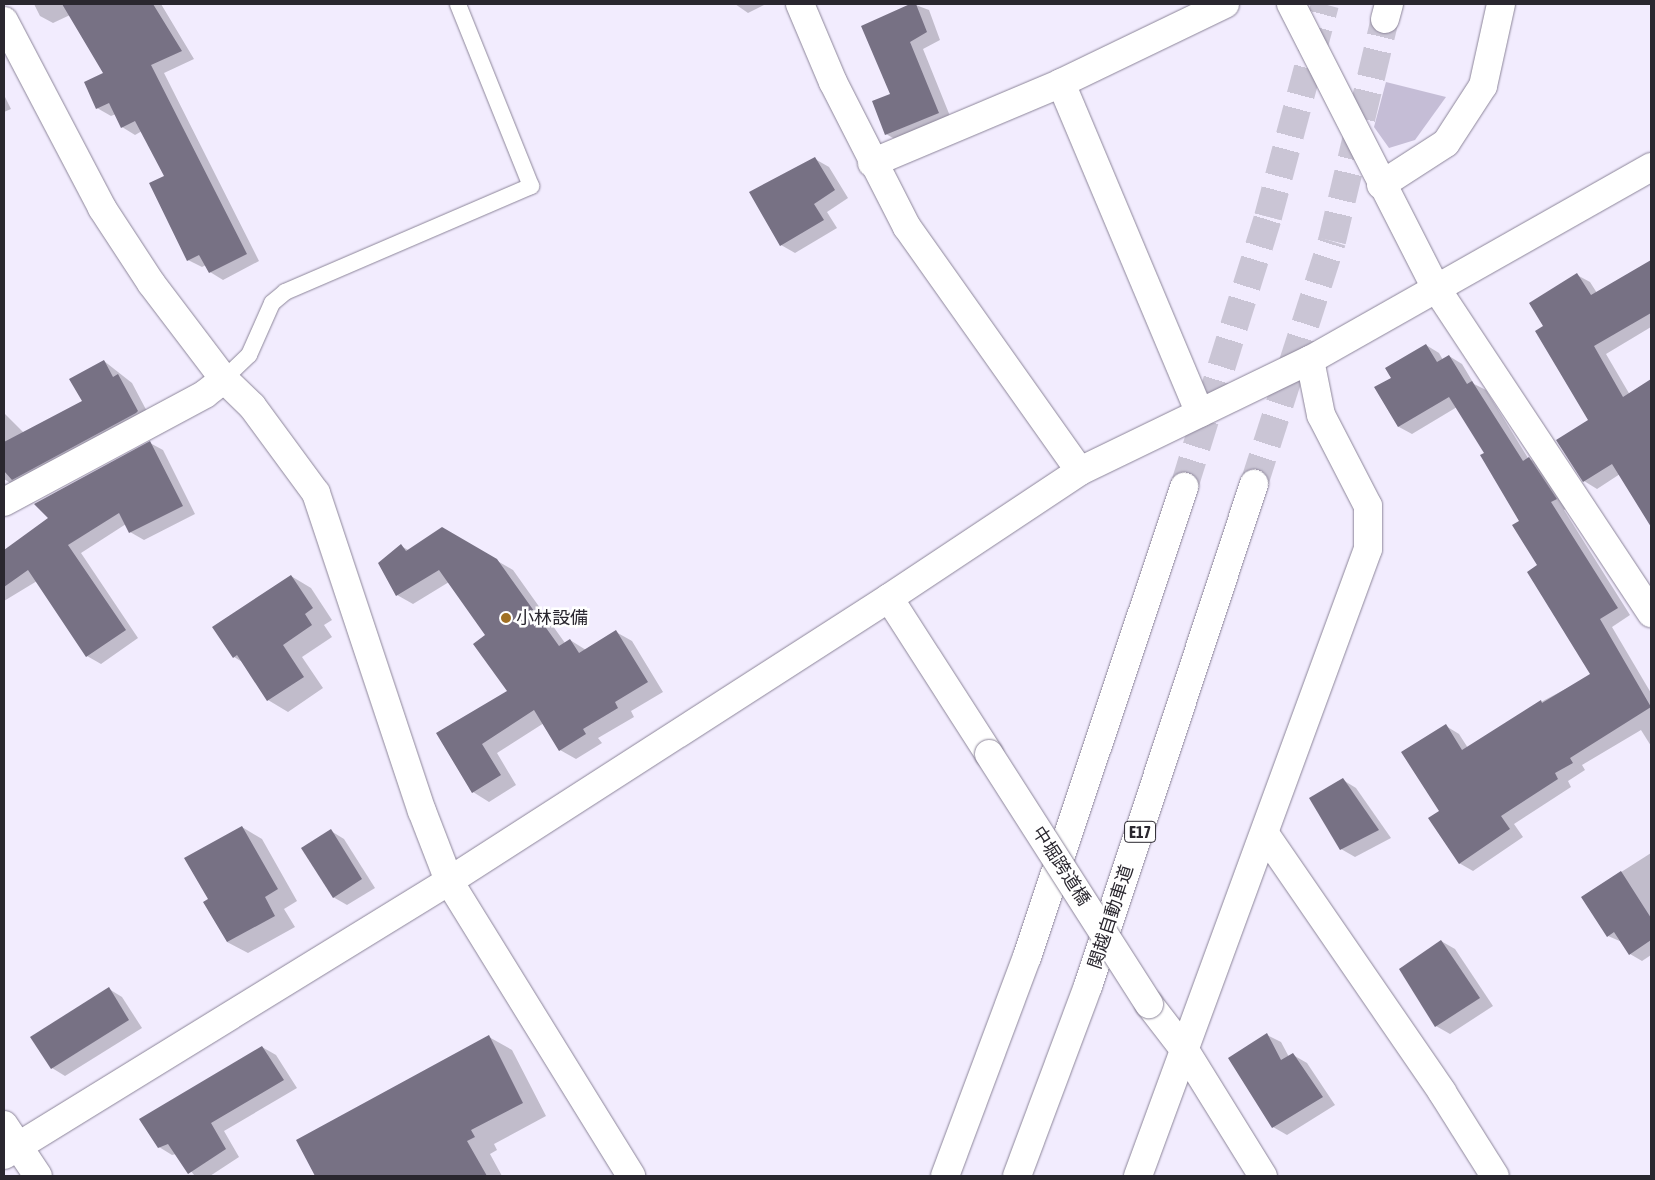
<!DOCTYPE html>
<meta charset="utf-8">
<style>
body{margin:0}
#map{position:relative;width:1655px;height:1180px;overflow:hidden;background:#f2ecfe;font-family:"Asap Condensed","Noto Sans JP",sans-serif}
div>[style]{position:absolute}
.green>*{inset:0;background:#c5bdd6}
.shadow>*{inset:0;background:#0003}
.building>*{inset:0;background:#777184}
.motorway-tunnel>*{height:28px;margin-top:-14px;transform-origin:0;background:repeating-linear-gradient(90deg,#cac5d5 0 28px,transparent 0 42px)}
.roads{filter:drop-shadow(0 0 1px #8c8599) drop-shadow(0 0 1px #8c8599)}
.service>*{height:16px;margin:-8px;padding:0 8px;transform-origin:8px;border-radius:8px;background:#fff}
.minor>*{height:28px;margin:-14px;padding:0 14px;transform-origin:14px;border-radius:14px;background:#fff}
.tertiary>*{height:28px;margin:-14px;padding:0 14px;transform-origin:14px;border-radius:14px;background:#fff}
.trunk>*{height:28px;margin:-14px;padding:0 14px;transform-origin:14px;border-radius:14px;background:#fff}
.motorway>*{height:28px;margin:-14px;padding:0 14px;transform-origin:14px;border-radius:14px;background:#fff}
.bridges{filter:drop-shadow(0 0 1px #8c8599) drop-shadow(0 0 1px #8c8599)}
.minor-bridge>*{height:28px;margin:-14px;padding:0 14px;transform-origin:14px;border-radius:14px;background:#fff}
.dots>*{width:14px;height:14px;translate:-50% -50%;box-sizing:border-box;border:2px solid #fff;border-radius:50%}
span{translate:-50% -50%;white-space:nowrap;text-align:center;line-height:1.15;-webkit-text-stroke:5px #fff;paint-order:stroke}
.shield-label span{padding:1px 4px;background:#fff;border:1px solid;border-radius:4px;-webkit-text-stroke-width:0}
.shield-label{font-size:16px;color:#2a272f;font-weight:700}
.poi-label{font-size:18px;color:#2a272f}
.left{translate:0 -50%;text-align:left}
.street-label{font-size:18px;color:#2a272f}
.frame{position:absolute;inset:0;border:5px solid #2a272f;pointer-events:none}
</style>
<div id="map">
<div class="green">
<div style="clip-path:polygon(1386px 82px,1446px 97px,1415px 140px,1389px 148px,1374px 127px)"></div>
</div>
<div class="shadow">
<div style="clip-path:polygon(34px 4px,161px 4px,194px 59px,164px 73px,259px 261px,223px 280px,210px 272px,206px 265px,202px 267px,188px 260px,166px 176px,142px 131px,135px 135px,122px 127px,116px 114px,111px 116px,97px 108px,105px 74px,70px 15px,53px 23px,40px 16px)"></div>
<div style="clip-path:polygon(735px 4px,766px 4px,748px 13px)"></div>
<div style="clip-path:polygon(913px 4px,929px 10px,940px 40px,923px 49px,952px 121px,900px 142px,886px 134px,892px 95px,863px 26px)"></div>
<div style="clip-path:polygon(4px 95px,11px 109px,4px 112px)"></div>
<div style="clip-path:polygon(815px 159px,829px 167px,848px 198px,827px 212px,837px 228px,795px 253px,781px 245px)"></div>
<div style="clip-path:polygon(1643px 266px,1651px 271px,1651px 327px,1606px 354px,1630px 395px,1651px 380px,1651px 525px,1620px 474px,1597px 489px,1584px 481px,1557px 441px,1589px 420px,1544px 326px,1577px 275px,1590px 282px,1597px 293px)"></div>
<div style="clip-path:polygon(1426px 345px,1439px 353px,1443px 360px,1449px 356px,1462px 364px,1474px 384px,1486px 390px,1528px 458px,1543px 466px,1569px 507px,1564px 510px,1630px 615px,1612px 627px,1651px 693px,1651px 746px,1641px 730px,1582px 765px,1585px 770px,1568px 781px,1571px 787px,1514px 824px,1523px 837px,1473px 871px,1459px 863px,1441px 811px,1446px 726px,1459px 734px,1468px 748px,1541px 702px,1592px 675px,1538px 566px,1521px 521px,1486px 453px,1457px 407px,1412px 434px,1399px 427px,1376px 388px,1392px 378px)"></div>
<div style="clip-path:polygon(104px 361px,132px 383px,151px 419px,15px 486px,4px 479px,4px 413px,24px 433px,83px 402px)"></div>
<div style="clip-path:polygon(150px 443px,163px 450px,195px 514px,144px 540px,130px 532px,126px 524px,81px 553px,138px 638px,101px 664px,87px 656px,37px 581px,4px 601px,4px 551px)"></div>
<div style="clip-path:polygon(442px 529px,513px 570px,565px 643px,570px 640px,586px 650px,616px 632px,632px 641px,663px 692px,631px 711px,634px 717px,598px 738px,602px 743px,576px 759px,560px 750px,544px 723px,497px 753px,516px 785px,489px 802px,473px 792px,438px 734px,509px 691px,487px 635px,449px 582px,413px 604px,397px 595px,401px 546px,410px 551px)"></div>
<div style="clip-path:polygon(291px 576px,311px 588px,332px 620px,324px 625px,332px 637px,302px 657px,323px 688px,288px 712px,268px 700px,244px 663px,234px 657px)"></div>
<div style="clip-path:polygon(1343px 780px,1356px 788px,1391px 838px,1355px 857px,1341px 849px)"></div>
<div style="clip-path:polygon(242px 827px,262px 839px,297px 901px,284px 909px,295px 927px,248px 953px,227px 942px)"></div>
<div style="clip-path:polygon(331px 831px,344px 839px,375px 888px,347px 905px,333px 897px)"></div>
<div style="clip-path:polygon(1651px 853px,1651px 955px,1642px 961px,1630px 954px,1622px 942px,1608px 936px,1582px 897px)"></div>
<div style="clip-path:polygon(1441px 941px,1455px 949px,1493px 1006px,1450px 1034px,1436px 1026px,1400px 969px)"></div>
<div style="clip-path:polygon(109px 989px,122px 997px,142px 1028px,65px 1076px,52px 1068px)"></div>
<div style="clip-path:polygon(1267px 1035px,1281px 1042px,1289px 1057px,1293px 1055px,1307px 1063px,1335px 1105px,1287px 1135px,1273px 1127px,1230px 1059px)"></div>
<div style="clip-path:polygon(489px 1037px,512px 1050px,546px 1116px,494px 1144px,497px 1150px,490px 1154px,502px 1176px,317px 1176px,298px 1141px)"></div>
<div style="clip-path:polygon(262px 1047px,276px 1055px,297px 1088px,224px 1131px,239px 1157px,210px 1176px,195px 1176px,176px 1154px,172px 1155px,159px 1147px)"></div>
</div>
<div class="building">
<div style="clip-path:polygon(62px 4px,153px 4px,182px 51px,151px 65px,247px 254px,209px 273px,199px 255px,187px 261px,149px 183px,164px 176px,135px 121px,121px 128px,109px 103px,96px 109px,84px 82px,103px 73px)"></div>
<div style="clip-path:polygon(910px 4px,916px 4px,927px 32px,910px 42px,939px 113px,885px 135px,872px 101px,890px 94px,861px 26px)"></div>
<div style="clip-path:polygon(815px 157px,835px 190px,814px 204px,824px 220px,780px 246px,749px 192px)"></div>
<div style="clip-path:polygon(1651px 260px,1651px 313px,1594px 346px,1623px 397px,1651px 379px,1651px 527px,1612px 464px,1583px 482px,1556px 440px,1588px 420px,1535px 331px,1543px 326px,1529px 303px,1577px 273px,1591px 295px)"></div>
<div style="clip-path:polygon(1426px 344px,1437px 362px,1449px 355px,1467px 384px,1472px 381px,1523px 461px,1529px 457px,1557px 499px,1551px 502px,1618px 608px,1600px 619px,1651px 707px,1570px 758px,1573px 763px,1555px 773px,1558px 779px,1501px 816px,1510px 829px,1459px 864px,1428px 818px,1439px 811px,1401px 752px,1446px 724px,1462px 750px,1541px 700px,1542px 703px,1590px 674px,1527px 572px,1537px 565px,1512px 525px,1519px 521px,1480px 455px,1484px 453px,1449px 397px,1398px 427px,1374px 387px,1391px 378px,1385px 368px)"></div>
<div style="clip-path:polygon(104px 360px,113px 377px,118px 374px,138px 411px,136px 413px,12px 480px,4px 471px,4px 442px,82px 401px,69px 379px)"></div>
<div style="clip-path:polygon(150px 441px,183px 506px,129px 533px,119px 513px,68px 545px,126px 630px,86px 657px,28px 570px,4px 587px,4px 550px,48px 518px,34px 504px)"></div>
<div style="clip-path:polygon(442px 527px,497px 559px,559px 646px,570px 639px,579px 653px,616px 630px,648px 682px,615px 702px,618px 708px,583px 729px,586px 734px,559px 751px,534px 710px,482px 744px,501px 775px,472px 793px,436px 733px,507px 691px,473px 644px,485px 635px,439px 570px,396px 596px,378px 563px,401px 544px,406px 551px)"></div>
<div style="clip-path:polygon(291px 575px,313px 608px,305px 614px,312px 625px,283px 645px,304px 677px,267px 701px,237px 655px,233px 658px,212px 627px)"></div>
<div style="clip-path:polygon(1343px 778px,1379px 830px,1340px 850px,1309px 798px)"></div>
<div style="clip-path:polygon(242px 826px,278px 889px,265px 897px,275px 916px,227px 942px,203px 902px,208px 899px,184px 858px)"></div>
<div style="clip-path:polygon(331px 829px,362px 879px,333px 898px,301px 848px)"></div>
<div style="clip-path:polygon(1621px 871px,1651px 918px,1651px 940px,1629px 955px,1614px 932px,1607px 937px,1581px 897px)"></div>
<div style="clip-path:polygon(1441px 940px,1480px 998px,1435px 1027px,1399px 969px)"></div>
<div style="clip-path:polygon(109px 987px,129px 1020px,51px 1069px,30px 1037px)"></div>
<div style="clip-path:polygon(1267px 1033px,1281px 1060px,1293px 1053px,1323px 1097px,1272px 1128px,1228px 1058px)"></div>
<div style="clip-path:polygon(489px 1035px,523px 1103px,471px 1130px,475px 1137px,467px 1141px,487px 1176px,315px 1176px,296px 1140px)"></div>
<div style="clip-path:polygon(262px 1046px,284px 1080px,211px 1123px,226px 1149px,188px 1174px,168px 1144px,158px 1148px,139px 1119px)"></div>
</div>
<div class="motorway-tunnel">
<div style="left:1254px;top:484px;width:255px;rotate:-72.2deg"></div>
<div style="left:1332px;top:241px;width:228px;rotate:-76.6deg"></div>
<div style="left:1184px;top:487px;width:283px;rotate:-72.7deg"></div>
<div style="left:1268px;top:217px;width:220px;rotate:-75deg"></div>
</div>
<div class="roads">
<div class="service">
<div style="left:224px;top:379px;width:35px;rotate:-44deg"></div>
<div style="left:249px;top:355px;width:57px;rotate:-66.1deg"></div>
<div style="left:272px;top:303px;width:17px;rotate:-40deg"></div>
<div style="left:285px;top:292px;width:268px;rotate:-23.3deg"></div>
<div style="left:531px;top:186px;width:196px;rotate:-111.9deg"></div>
</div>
<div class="minor">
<div style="left:1291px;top:4px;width:319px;rotate:63deg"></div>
<div style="left:1436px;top:288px;width:390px;rotate:56.5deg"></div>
<div style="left:4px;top:21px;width:211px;rotate:62.3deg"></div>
<div style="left:102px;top:208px;width:90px;rotate:56.8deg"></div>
<div style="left:151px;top:283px;width:121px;rotate:52.8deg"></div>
<div style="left:224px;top:379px;width:39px;rotate:44deg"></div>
<div style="left:252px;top:406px;width:108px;rotate:53.7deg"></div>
<div style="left:316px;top:493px;width:335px;rotate:71.6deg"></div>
<div style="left:422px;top:811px;width:75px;rotate:68.9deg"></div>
<div style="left:449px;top:881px;width:347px;rotate:58.3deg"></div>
<div style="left:1061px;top:83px;width:358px;rotate:67.2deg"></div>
<div style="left:872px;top:163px;width:205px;rotate:-22.9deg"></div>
<div style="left:1061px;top:83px;width:182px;rotate:-25.7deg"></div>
<div style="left:1381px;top:185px;width:77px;rotate:-32.9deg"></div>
<div style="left:1446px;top:143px;width:68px;rotate:-57deg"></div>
<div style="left:1483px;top:86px;width:84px;rotate:-77.6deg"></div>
<div style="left:4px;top:502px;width:228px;rotate:-28.2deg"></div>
<div style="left:205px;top:394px;width:24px;rotate:-38deg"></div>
<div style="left:889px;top:598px;width:185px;rotate:57.3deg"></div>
<div style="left:1265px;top:834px;width:313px;rotate:55.5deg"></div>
<div style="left:1442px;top:1092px;width:99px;rotate:57.8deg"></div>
<div style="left:1149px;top:1004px;width:61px;rotate:52.4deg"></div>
<div style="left:1186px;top:1052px;width:146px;rotate:58.2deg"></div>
<div style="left:1138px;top:1176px;width:668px;rotate:-69.86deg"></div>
<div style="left:1368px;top:549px;width:43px;rotate:-90deg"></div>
<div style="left:1368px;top:506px;width:102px;rotate:-117.3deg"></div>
<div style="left:1321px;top:415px;width:56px;rotate:-101.3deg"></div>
</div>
<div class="tertiary">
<div style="left:800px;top:4px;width:85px;rotate:67.1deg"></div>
<div style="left:833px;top:82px;width:163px;rotate:63deg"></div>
<div style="left:907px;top:227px;width:299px;rotate:54.7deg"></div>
<div style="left:4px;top:1155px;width:523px;rotate:-31.62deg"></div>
<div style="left:449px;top:881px;width:523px;rotate:-32.75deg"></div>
<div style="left:889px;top:598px;width:229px;rotate:-33.6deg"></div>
<div style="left:1080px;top:471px;width:255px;rotate:-25.8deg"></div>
<div style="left:1310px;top:360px;width:392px;rotate:-29.5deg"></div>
</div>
<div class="trunk">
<div style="left:4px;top:1125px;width:61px;rotate:56.3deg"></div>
</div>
<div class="motorway">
<div style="left:1385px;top:19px;width:16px;rotate:-75deg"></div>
<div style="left:945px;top:1176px;width:234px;rotate:-69.5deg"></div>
<div style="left:1027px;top:957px;width:496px;rotate:-71.5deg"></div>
<div style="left:1017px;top:1176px;width:203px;rotate:-69.5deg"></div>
<div style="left:1088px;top:986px;width:529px;rotate:-71.7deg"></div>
</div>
</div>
<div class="bridges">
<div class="minor-bridge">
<div style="left:989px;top:754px;width:297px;rotate:57.4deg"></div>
</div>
</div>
<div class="dots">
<div style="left:506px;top:618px;background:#a07024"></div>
</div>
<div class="shield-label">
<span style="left:1140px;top:832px">E17</span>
</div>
<div class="poi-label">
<span class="left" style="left:516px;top:618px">小林設備</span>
</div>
<div class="street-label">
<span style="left:1061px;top:866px;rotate:57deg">中堀跨道橋</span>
<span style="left:1111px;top:917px;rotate:-72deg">関越自動車道</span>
</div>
<div class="frame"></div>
</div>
